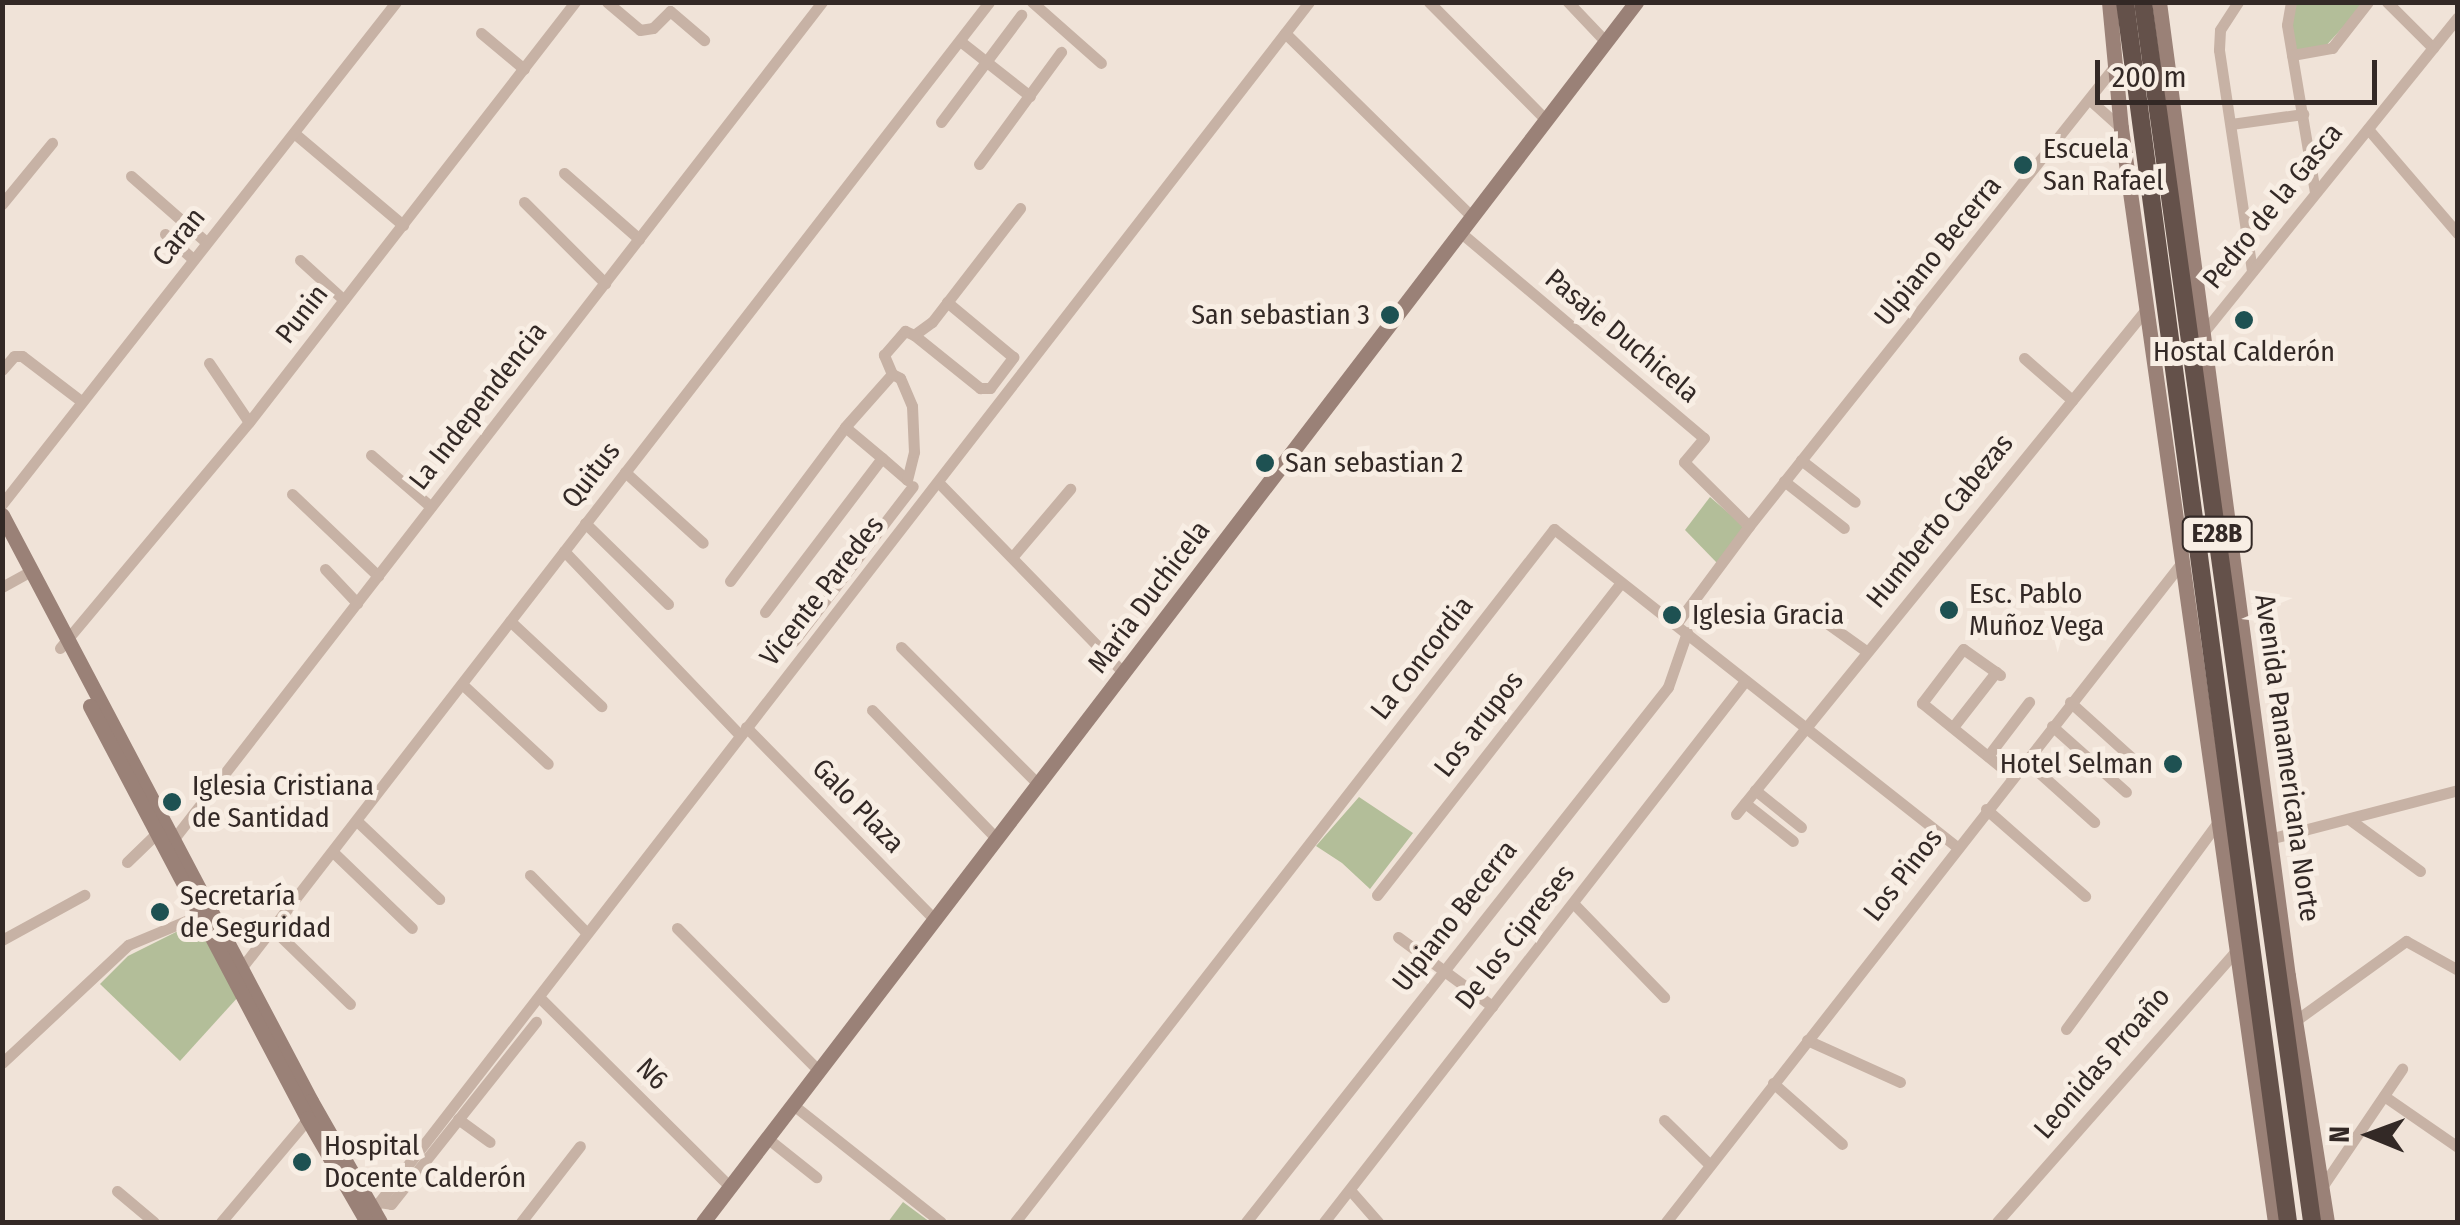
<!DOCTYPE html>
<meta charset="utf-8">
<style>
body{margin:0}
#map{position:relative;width:2460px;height:1225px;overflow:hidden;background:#f0e3d8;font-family:"Fira Sans Condensed",sans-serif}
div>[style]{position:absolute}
.green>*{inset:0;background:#b3be99}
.minor>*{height:11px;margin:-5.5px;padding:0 5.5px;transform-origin:5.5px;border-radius:5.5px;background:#c7b2a5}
.secondary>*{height:15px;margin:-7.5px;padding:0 7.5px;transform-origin:7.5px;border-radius:7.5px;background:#9a8177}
.trunk>*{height:18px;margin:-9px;padding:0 9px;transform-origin:9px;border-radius:9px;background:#64514a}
.dots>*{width:28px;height:28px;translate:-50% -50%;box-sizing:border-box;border:5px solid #f8eee4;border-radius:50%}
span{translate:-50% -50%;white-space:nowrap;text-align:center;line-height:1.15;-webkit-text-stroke:10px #f8eee4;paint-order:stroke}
.shield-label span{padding:2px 8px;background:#f8eee4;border:2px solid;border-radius:8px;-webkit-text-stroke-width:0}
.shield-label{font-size:25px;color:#332926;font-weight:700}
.poi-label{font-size:28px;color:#332926}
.left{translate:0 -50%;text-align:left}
.right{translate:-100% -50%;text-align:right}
.street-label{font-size:28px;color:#332926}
.frame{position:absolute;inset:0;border:5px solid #332926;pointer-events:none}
.north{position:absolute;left:2320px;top:1085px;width:100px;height:100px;-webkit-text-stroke:8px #f8eee4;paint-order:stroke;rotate:271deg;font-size:28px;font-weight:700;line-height:40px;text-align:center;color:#332926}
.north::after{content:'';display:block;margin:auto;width:35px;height:45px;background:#332926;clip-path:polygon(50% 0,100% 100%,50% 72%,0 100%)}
.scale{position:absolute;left:2095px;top:60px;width:282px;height:45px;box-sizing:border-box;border:5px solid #332926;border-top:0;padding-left:12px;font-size:30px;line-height:35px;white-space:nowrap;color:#332926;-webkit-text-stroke:8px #f8eee4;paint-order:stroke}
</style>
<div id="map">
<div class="green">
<div style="clip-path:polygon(2295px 3px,2365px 3px,2323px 49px,2294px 51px,2290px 14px)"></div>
<div style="clip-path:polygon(1710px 497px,1746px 528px,1718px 564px,1685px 530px)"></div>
<div style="clip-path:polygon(1359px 797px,1413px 833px,1370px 889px,1342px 863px,1316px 846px)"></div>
<div style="clip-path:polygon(198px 921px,239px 996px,180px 1061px,100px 984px,128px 956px)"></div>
<div style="clip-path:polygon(903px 1202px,930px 1222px,888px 1222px)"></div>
</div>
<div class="minor">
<div style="left:607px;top:2px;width:43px;rotate:40.3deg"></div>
<div style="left:640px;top:30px;width:13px;rotate:-9deg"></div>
<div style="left:653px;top:28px;width:24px;rotate:-45deg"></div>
<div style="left:670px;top:11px;width:45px;rotate:40.5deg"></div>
<div style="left:1032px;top:2px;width:92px;rotate:41.5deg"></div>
<div style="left:1429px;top:2px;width:166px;rotate:45.2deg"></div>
<div style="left:1568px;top:2px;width:55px;rotate:46.5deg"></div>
<div style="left:2238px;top:2px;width:33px;rotate:123deg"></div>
<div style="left:2220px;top:30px;width:20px;rotate:93deg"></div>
<div style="left:2219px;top:50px;width:224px;rotate:81.5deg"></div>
<div style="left:2291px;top:2px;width:23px;rotate:100deg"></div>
<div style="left:2287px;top:25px;width:170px;rotate:80.5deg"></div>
<div style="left:2387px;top:2px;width:65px;rotate:45deg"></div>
<div style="left:481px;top:33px;width:56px;rotate:39.9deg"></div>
<div style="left:1285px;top:33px;width:262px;rotate:44.5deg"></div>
<div style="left:960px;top:41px;width:89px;rotate:38.2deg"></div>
<div style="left:2292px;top:55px;width:41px;rotate:-9.9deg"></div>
<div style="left:2332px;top:48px;width:58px;rotate:-52deg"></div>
<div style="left:2091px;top:101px;width:40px;rotate:42deg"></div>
<div style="left:941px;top:122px;width:134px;rotate:-53.2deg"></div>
<div style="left:2231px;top:124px;width:73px;rotate:-7.9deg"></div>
<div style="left:2368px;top:129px;width:138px;rotate:49.4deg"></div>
<div style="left:294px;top:133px;width:143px;rotate:40.2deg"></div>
<div style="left:979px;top:164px;width:139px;rotate:-53.8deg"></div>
<div style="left:564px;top:173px;width:100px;rotate:41.3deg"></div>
<div style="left:131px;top:176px;width:100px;rotate:41.3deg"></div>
<div style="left:524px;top:202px;width:115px;rotate:45deg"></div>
<div style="left:2px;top:204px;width:79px;rotate:-50.7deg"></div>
<div style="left:1460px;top:232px;width:319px;rotate:40.2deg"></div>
<div style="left:1704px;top:438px;width:31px;rotate:130deg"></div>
<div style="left:1684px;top:462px;width:91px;rotate:44.6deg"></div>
<div style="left:165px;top:234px;width:38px;rotate:42deg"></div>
<div style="left:300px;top:260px;width:59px;rotate:42.3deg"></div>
<div style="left:2202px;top:334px;width:407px;rotate:-51.1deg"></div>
<div style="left:914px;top:335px;width:85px;rotate:38.8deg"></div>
<div style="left:980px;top:388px;width:10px"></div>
<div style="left:990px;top:388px;width:39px;rotate:-53deg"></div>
<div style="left:1013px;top:357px;width:86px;rotate:-140.2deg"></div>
<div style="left:2024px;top:358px;width:64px;rotate:41.2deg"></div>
<div style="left:209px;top:363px;width:71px;rotate:55.9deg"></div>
<div style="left:2px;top:370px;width:18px;rotate:-49deg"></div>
<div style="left:14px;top:356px;width:8px"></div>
<div style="left:22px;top:356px;width:74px;rotate:37.3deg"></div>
<div style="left:371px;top:455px;width:79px;rotate:40.9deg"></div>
<div style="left:882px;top:458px;width:33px;rotate:41deg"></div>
<div style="left:907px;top:480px;width:29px;rotate:-76deg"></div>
<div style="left:914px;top:452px;width:46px;rotate:-92.5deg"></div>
<div style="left:912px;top:406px;width:30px;rotate:-113deg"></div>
<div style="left:900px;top:378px;width:9px;rotate:-153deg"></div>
<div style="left:1801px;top:460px;width:68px;rotate:37.9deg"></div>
<div style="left:625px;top:472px;width:105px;rotate:42.3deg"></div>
<div style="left:1784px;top:481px;width:76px;rotate:38.1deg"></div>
<div style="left:939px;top:483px;width:264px;rotate:45.8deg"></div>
<div style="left:292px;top:494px;width:119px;rotate:43.6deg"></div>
<div style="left:2px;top:504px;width:638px;rotate:-51.87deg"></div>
<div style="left:585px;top:523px;width:116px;rotate:44.3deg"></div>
<div style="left:564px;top:551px;width:255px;rotate:46.3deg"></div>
<div style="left:1014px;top:555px;width:87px;rotate:-49.7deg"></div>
<div style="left:325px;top:569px;width:47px;rotate:46.7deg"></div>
<div style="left:730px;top:581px;width:192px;rotate:-53.2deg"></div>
<div style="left:2px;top:587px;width:33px;rotate:-29deg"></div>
<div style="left:765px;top:612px;width:193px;rotate:-52.8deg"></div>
<div style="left:882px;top:458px;width:48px;rotate:-140deg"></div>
<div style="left:845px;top:427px;width:71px;rotate:-48.4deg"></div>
<div style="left:892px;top:374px;width:21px;rotate:-113deg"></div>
<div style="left:884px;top:355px;width:32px;rotate:-49deg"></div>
<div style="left:905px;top:331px;width:10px;rotate:24deg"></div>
<div style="left:914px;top:335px;width:22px;rotate:-36deg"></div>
<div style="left:932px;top:322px;width:144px;rotate:-52.3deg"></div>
<div style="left:510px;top:621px;width:125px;rotate:43deg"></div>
<div style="left:1824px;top:621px;width:52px;rotate:35.5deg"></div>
<div style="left:1677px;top:623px;width:121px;rotate:-53.4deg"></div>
<div style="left:1749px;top:526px;width:586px;rotate:-51.51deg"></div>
<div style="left:794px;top:641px;width:195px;rotate:-52.5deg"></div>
<div style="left:901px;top:647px;width:194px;rotate:45deg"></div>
<div style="left:60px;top:648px;width:295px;rotate:-50.1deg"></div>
<div style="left:249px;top:422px;width:532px;rotate:-52.18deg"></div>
<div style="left:2000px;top:675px;width:45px;rotate:-144.9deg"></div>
<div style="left:1963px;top:649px;width:68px;rotate:127.2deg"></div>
<div style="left:1922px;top:703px;width:116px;rotate:39deg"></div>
<div style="left:462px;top:684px;width:117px;rotate:42.9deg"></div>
<div style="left:2070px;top:702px;width:85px;rotate:42.1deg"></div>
<div style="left:872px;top:710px;width:178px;rotate:45.9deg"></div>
<div style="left:2052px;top:726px;width:99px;rotate:41.7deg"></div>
<div style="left:746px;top:727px;width:269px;rotate:45.6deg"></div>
<div style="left:1953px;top:727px;width:70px;rotate:-52deg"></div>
<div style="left:1988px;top:756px;width:68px;rotate:-52.8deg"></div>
<div style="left:2025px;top:760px;width:93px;rotate:41.9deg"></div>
<div style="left:1755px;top:790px;width:59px;rotate:38.8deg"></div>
<div style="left:1745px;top:803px;width:61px;rotate:38.4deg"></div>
<div style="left:1986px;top:809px;width:132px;rotate:41.3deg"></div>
<div style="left:1736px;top:814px;width:652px;rotate:-50.91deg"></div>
<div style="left:2349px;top:819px;width:88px;rotate:36.2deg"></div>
<div style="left:358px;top:822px;width:112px;rotate:43.5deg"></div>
<div style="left:2269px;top:839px;width:195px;rotate:-14.5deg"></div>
<div style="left:173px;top:840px;width:1060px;rotate:-52.24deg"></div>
<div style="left:334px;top:853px;width:108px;rotate:43.9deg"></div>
<div style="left:127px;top:862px;width:42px;rotate:-44deg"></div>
<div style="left:530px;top:875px;width:81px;rotate:45.5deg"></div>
<div style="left:1377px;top:895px;width:396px;rotate:-52deg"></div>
<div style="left:1573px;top:903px;width:131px;rotate:45.9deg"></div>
<div style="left:677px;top:928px;width:200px;rotate:45.2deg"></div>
<div style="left:274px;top:930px;width:106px;rotate:44.2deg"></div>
<div style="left:1398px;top:937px;width:117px;rotate:36.3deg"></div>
<div style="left:2px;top:940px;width:94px;rotate:-28.8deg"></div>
<div style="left:236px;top:975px;width:1230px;rotate:-52.26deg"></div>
<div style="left:539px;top:997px;width:269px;rotate:44.8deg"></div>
<div style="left:2295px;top:1021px;width:137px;rotate:-35.8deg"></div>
<div style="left:2406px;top:941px;width:60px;rotate:29.1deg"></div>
<div style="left:2066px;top:1029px;width:258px;rotate:-53.7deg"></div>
<div style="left:1807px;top:1040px;width:102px;rotate:24.3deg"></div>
<div style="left:2px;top:1063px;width:173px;rotate:-43.1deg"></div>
<div style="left:128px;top:945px;width:78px;rotate:-22.6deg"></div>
<div style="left:1773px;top:1083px;width:92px;rotate:41.5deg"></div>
<div style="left:2384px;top:1096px;width:90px;rotate:34.6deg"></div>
<div style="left:792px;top:1104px;width:190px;rotate:38.4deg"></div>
<div style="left:458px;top:1119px;width:39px;rotate:36deg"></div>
<div style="left:1664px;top:1120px;width:64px;rotate:44.4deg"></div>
<div style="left:767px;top:1138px;width:63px;rotate:38.5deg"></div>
<div style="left:2322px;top:1187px;width:143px;rotate:-55.9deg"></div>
<div style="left:1350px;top:1190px;width:43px;rotate:48.8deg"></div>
<div style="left:117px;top:1191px;width:48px;rotate:40deg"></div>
<div style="left:379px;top:1202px;width:12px;rotate:9deg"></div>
<div style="left:391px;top:1204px;width:233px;rotate:-51.5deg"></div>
<div style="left:373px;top:1210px;width:1528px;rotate:-52.23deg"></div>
<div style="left:221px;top:1222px;width:140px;rotate:-49.9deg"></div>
<div style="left:521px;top:1222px;width:96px;rotate:-52.2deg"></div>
<div style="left:1015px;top:1222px;width:878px;rotate:-52.13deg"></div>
<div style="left:1554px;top:529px;width:513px;rotate:38.28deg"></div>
<div style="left:1246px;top:1222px;width:681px;rotate:-51.73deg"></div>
<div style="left:1668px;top:687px;width:58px;rotate:-70.9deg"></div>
<div style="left:1324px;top:1222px;width:686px;rotate:-52.11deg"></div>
<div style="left:1666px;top:1222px;width:839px;rotate:-51.97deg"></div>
<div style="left:1997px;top:1222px;width:369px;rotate:-48.6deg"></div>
</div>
<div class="secondary">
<div style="left:2109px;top:2px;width:127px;rotate:84.6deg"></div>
<div style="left:2121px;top:128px;width:1105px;rotate:81.99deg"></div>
<div style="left:2159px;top:2px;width:983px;rotate:82.46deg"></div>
<div style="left:2288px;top:976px;width:249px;rotate:81deg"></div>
<div style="left:2px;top:515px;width:662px;rotate:62.2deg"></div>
<div style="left:311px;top:1101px;width:139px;rotate:60.3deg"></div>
<div style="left:90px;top:706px;width:466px;rotate:62.2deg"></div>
<div style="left:307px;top:1118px;width:120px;rotate:60deg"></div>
<div style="left:703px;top:1222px;width:1536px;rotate:-52.59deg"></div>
</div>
<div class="trunk">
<div style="left:2125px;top:2px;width:1231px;rotate:82.39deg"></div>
<div style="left:2143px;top:2px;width:1232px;rotate:82.11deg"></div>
</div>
<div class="dots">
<div style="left:2023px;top:165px;background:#1e5152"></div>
<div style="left:1390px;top:315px;background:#1e5152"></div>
<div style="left:2244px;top:320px;background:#1e5152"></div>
<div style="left:1265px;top:463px;background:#1e5152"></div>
<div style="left:1949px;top:610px;background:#1e5152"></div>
<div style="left:1672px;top:615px;background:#1e5152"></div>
<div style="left:2173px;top:764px;background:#1e5152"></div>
<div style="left:172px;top:802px;background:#1e5152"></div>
<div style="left:160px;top:912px;background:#1e5152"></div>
<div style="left:302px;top:1162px;background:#1e5152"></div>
</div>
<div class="shield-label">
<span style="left:2217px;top:534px">E28B</span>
</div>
<div class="poi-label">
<span class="left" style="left:2043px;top:165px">Escuela<br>San Rafael</span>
<span class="right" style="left:1370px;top:315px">San sebastian 3</span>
<span style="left:2244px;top:352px">Hostal Calderón</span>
<span class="left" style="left:1285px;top:463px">San sebastian 2</span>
<span class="left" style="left:1969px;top:610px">Esc. Pablo<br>Muñoz Vega</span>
<span class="left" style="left:1692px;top:615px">Iglesia Gracia</span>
<span class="right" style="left:2153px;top:764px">Hotel Selman</span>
<span class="left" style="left:192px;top:802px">Iglesia Cristiana<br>de Santidad</span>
<span class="left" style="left:180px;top:912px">Secretaría<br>de Seguridad</span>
<span class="left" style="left:324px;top:1162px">Hospital<br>Docente Calderón</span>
</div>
<div class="street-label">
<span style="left:2273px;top:206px;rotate:-51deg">Pedro de la Gasca</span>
<span style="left:179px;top:237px;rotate:-51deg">Caran</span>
<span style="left:1938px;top:251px;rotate:-51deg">Ulpiano Becerra</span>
<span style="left:302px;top:314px;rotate:-52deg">Punin</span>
<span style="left:1622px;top:336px;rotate:40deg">Pasaje Duchicela</span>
<span style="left:478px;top:406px;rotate:-52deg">La Independencia</span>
<span style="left:591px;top:475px;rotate:-52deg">Quitus</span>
<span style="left:1940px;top:521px;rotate:-51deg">Humberto Cabezas</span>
<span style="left:822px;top:591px;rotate:-52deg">Vicente Paredes</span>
<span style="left:1149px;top:597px;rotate:-53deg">Maria Duchicela</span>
<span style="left:1422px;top:658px;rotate:-52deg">La Concordia</span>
<span style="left:1479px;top:724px;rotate:-52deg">Los arupos</span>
<span style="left:2287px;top:758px;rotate:82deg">Avenida Panamericana Norte</span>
<span style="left:858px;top:806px;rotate:46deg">Galo Plaza</span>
<span style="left:1903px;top:875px;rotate:-52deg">Los Pinos</span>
<span style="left:1455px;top:916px;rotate:-52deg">Ulpiano Becerra</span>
<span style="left:1515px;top:937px;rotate:-52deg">De los Cipreses</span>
<span style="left:2102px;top:1063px;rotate:-49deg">Leonidas Proaño</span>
<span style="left:652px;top:1074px;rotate:45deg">N6</span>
</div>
<div class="frame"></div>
<div class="north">N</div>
<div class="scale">200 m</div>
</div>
